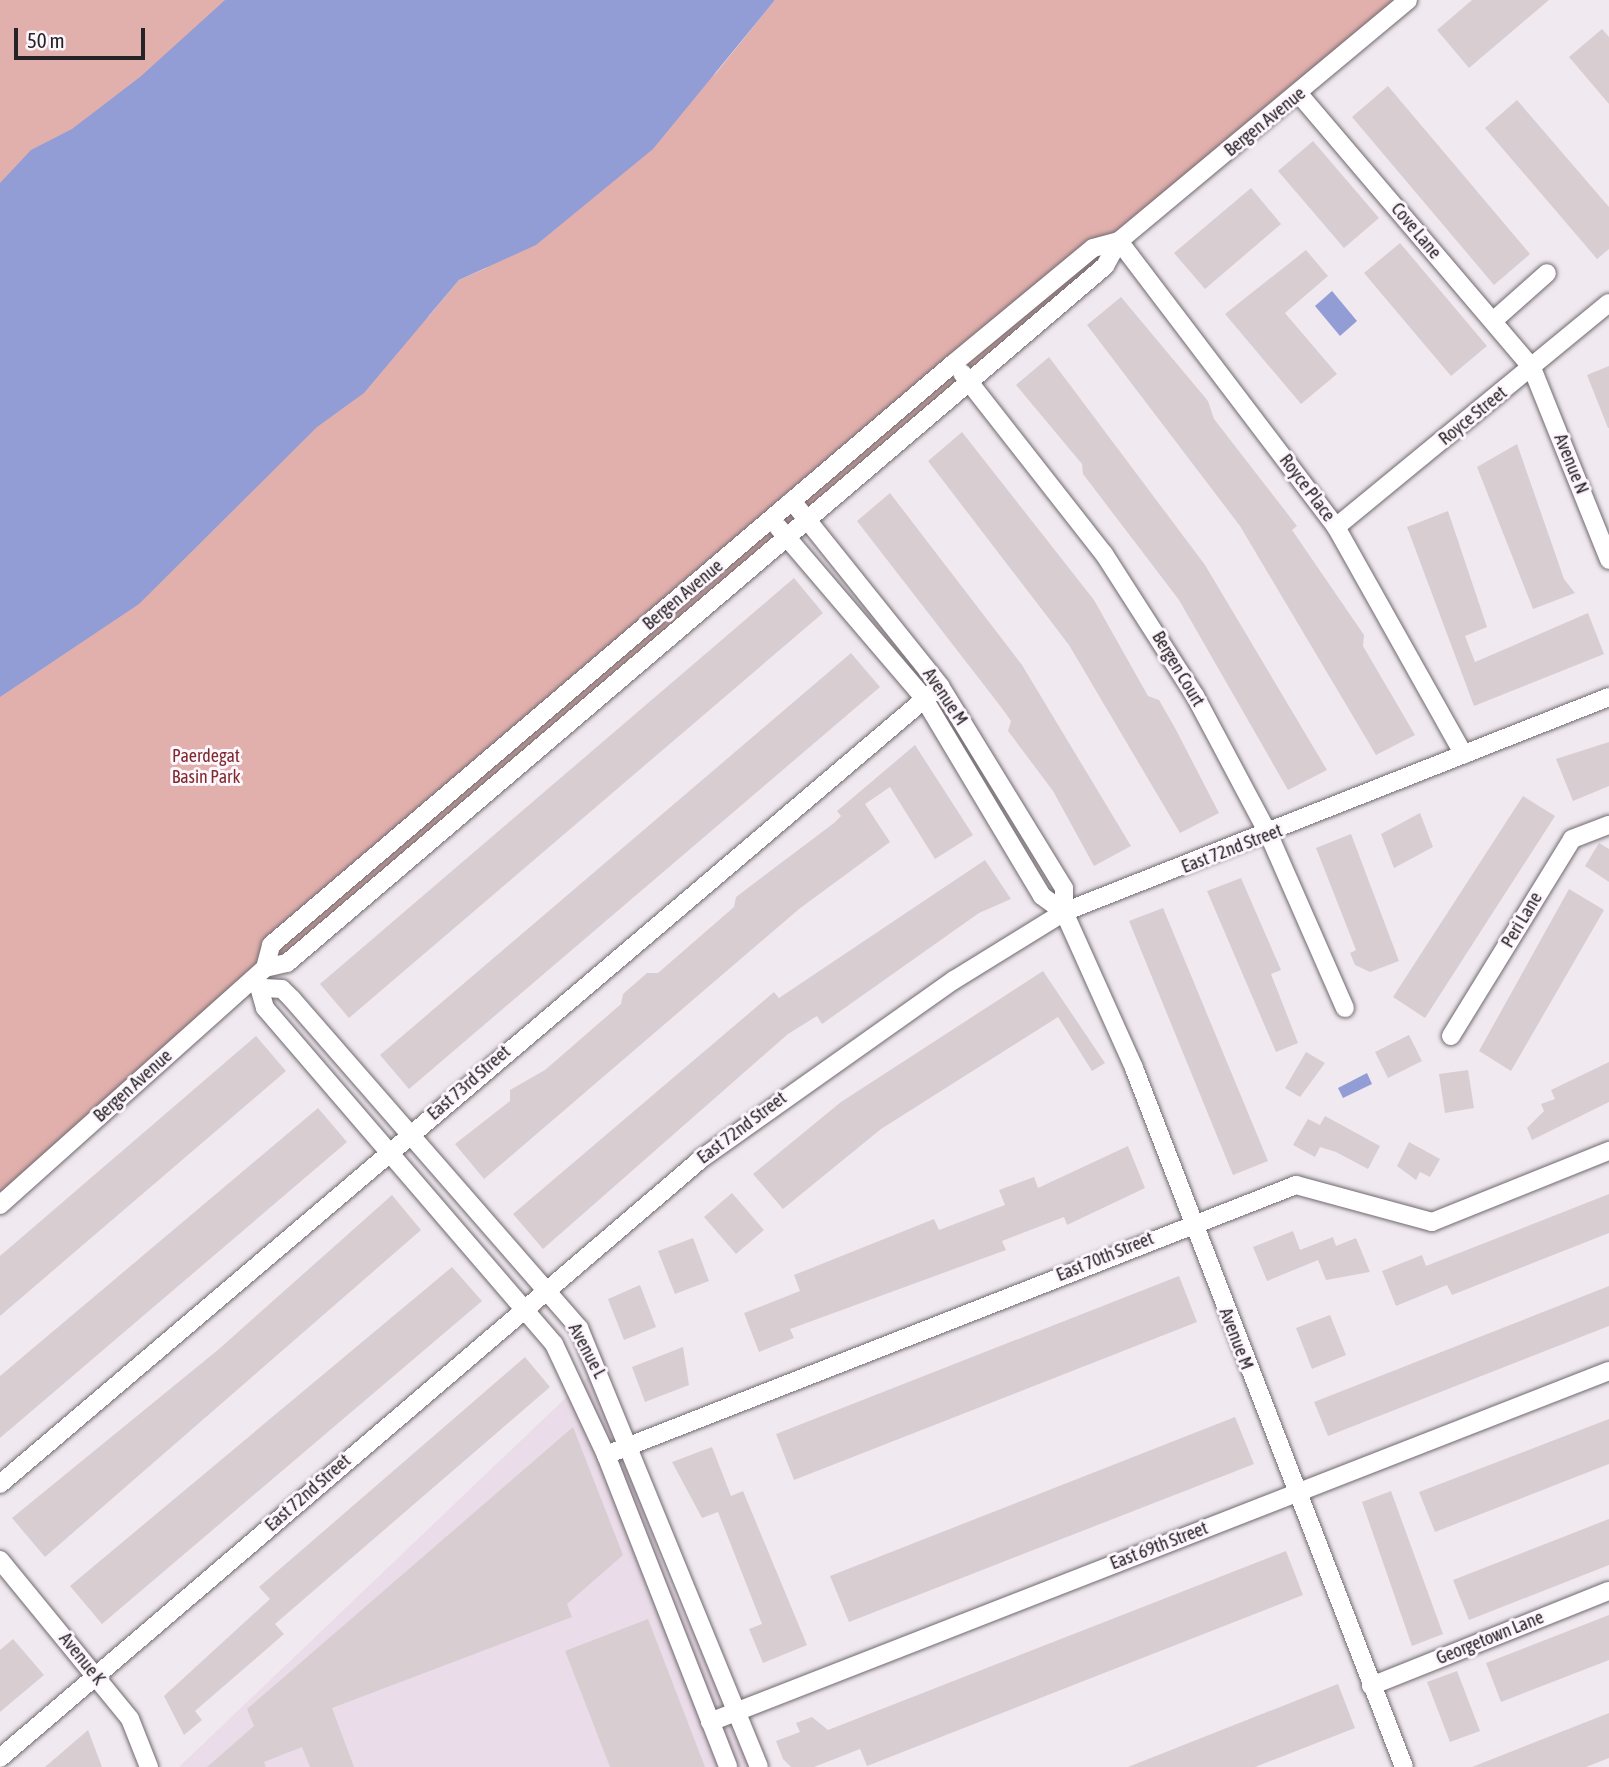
<!DOCTYPE html>
<style>
body{margin:0}
#map{position:relative;width:1609px;height:1767px;overflow:hidden;background:#f0e9ef;font-family:"Asap Condensed",sans-serif}
div>[style]{position:absolute}
.built>*{inset:0;background:#eadce8}
.green>*{inset:0;background:#e1b0ad}
.water>*{inset:0;background:#929dd5}
.building>*{inset:0;background:#d8ced1}
.roads{filter:drop-shadow(0 0 2px #70696f) drop-shadow(0 0 2px #70696f)}
.street>*{height:18px;margin:-9px;padding:0 9px;transform-origin:9px;border-radius:9px;background:#fff}
span{translate:-50% -50%;white-space:nowrap;text-align:center;line-height:1.15;-webkit-text-stroke:6px #fef6fd;paint-order:stroke}
.street-label{font-size:18px;color:#262326}
.park-label{font-size:18px;color:#7d2b2d}
.scale{position:absolute;left:14px;top:28px;width:131px;height:32px;box-sizing:border-box;border:4px solid #262326;border-top:0;padding-left:9px;font-size:21px;line-height:24px;white-space:nowrap;color:#262326;-webkit-text-stroke:5px #fef6fd;paint-order:stroke}
</style>
<div id="map">
<div class="built">
<div style="clip-path:polygon(597px 1368px,667px 1579px,759px 1767px,179px 1767px)"></div>
</div>
<div class="green">
<div style="clip-path:polygon(0 0,253px 0,0 214px)"></div>
<div style="clip-path:polygon(775px 0,1410px 0,0 1209px,0 678px,429px 316px,459px 280px,486px 268px,716px 73px)"></div>
</div>
<div class="water">
<div style="clip-path:polygon(225px 0,775px 0,653px 149px,536px 245px,459px 280px,364px 393px,317px 427px,139px 604px,0 697px,0 183px,31px 150px,72px 129px,140px 77px)"></div>
<div style="clip-path:polygon(1332px 291px,1357px 321px,1340px 336px,1315px 306px)"></div>
<div style="clip-path:polygon(1367px 1073px,1372px 1084px,1343px 1098px,1338px 1088px)"></div>
</div>
<div class="building">
<div style="clip-path:polygon(1472px 0,1549px 0,1469px 68px,1437px 30px)"></div>
<div style="clip-path:polygon(1602px 29px,1609px 37px,1609px 104px,1569px 57px)"></div>
<div style="clip-path:polygon(1388px 86px,1530px 254px,1494px 285px,1352px 117px)"></div>
<div style="clip-path:polygon(1517px 100px,1609px 207px,1609px 249px,1597px 259px,1485px 128px)"></div>
<div style="clip-path:polygon(1313px 141px,1379px 218px,1344px 248px,1278px 171px)"></div>
<div style="clip-path:polygon(1251px 188px,1281px 224px,1205px 289px,1174px 253px)"></div>
<div style="clip-path:polygon(1400px 243px,1487px 346px,1451px 376px,1364px 273px)"></div>
<div style="clip-path:polygon(1306px 250px,1328px 276px,1285px 313px,1337px 374px,1301px 404px,1225px 314px)"></div>
<div style="clip-path:polygon(1121px 297px,1208px 401px,1214px 419px,1297px 526px,1292px 530px,1364px 635px,1363px 646px,1415px 735px,1376px 755px,1240px 526px,1087px 325px)"></div>
<div style="clip-path:polygon(1049px 357px,1205px 565px,1327px 770px,1288px 790px,1179px 600px,1083px 474px,1082px 464px,1016px 385px)"></div>
<div style="clip-path:polygon(1609px 366px,1609px 428px,1608px 428px,1587px 375px)"></div>
<div style="clip-path:polygon(962px 432px,1094px 600px,1148px 696px,1159px 700px,1175px 728px,1219px 813px,1180px 833px,1069px 645px,928px 461px)"></div>
<div style="clip-path:polygon(1517px 444px,1564px 579px,1575px 593px,1533px 609px,1477px 467px)"></div>
<div style="clip-path:polygon(890px 493px,1022px 665px,1131px 846px,1094px 866px,1053px 791px,1008px 731px,1011px 721px,1001px 707px,857px 521px)"></div>
<div style="clip-path:polygon(1448px 511px,1487px 627px,1465px 636px,1475px 662px,1588px 613px,1604px 654px,1474px 706px,1407px 527px)"></div>
<div style="clip-path:polygon(794px 578px,823px 613px,349px 1018px,320px 984px)"></div>
<div style="clip-path:polygon(851px 653px,880px 687px,409px 1089px,380px 1055px)"></div>
<div style="clip-path:polygon(1609px 742px,1609px 786px,1573px 801px,1556px 759px)"></div>
<div style="clip-path:polygon(915px 745px,973px 835px,935px 859px,890px 787px,865px 804px,890px 842px,799px 909px,484px 1179px,455px 1144px,510px 1101px,510px 1090px,545px 1070px,621px 1004px,623px 994px,647px 973px,658px 973px,734px 907px,736px 897px,834px 823px,841px 816px,837px 811px)"></div>
<div style="clip-path:polygon(1523px 796px,1555px 816px,1425px 1018px,1393px 997px)"></div>
<div style="clip-path:polygon(1420px 813px,1433px 847px,1394px 868px,1381px 834px)"></div>
<div style="clip-path:polygon(1351px 834px,1399px 961px,1370px 972px,1355px 965px,1350px 953px,1356px 950px,1316px 848px)"></div>
<div style="clip-path:polygon(1599px 843px,1609px 849px,1609px 882px,1585px 866px)"></div>
<div style="clip-path:polygon(985px 860px,1011px 899px,979px 913px,822px 1024px,817px 1016px,788px 1034px,543px 1249px,513px 1214px,774px 992px,779px 998px)"></div>
<div style="clip-path:polygon(1241px 878px,1281px 970px,1271px 974px,1298px 1043px,1276px 1052px,1207px 891px)"></div>
<div style="clip-path:polygon(1569px 889px,1604px 910px,1511px 1071px,1479px 1051px)"></div>
<div style="clip-path:polygon(1163px 908px,1268px 1161px,1233px 1175px,1129px 921px)"></div>
<div style="clip-path:polygon(1043px 971px,1105px 1063px,1092px 1071px,1058px 1017px,881px 1129px,783px 1209px,753px 1174px,841px 1102px)"></div>
<div style="clip-path:polygon(1409px 1035px,1422px 1061px,1388px 1078px,1375px 1052px)"></div>
<div style="clip-path:polygon(256px 1036px,286px 1071px,0 1316px,0 1256px)"></div>
<div style="clip-path:polygon(1306px 1052px,1325px 1063px,1300px 1097px,1285px 1088px)"></div>
<div style="clip-path:polygon(1609px 1062px,1609px 1102px,1532px 1140px,1527px 1128px,1544px 1111px,1541px 1104px,1555px 1099px,1551px 1090px)"></div>
<div style="clip-path:polygon(1468px 1070px,1474px 1108px,1445px 1113px,1439px 1074px)"></div>
<div style="clip-path:polygon(318px 1108px,347px 1142px,0 1438px,0 1376px)"></div>
<div style="clip-path:polygon(1325px 1116px,1380px 1146px,1368px 1169px,1336px 1152px,1320px 1147px,1315px 1157px,1293px 1145px,1308px 1119px,1320px 1125px)"></div>
<div style="clip-path:polygon(1409px 1142px,1440px 1159px,1430px 1177px,1420px 1172px,1416px 1180px,1397px 1166px)"></div>
<div style="clip-path:polygon(1128px 1146px,1145px 1188px,1067px 1225px,1064px 1217px,1002px 1241px,1006px 1250px,790px 1329px,794px 1338px,759px 1352px,744px 1313px,800px 1291px,794px 1275px,934px 1219px,939px 1230px,973px 1217px,1005px 1205px,999px 1190px,1034px 1177px,1038px 1188px)"></div>
<div style="clip-path:polygon(732px 1193px,764px 1230px,736px 1254px,704px 1217px)"></div>
<div style="clip-path:polygon(1609px 1194px,1609px 1233px,1452px 1295px,1447px 1285px,1396px 1306px,1382px 1271px,1422px 1255px,1426px 1266px)"></div>
<div style="clip-path:polygon(392px 1195px,421px 1230px,45px 1557px,12px 1518px,219px 1349px)"></div>
<div style="clip-path:polygon(1293px 1231px,1300px 1250px,1333px 1237px,1336px 1246px,1356px 1238px,1370px 1272px,1326px 1280px,1318px 1260px,1267px 1281px,1253px 1247px)"></div>
<div style="clip-path:polygon(693px 1238px,709px 1281px,675px 1294px,658px 1251px)"></div>
<div style="clip-path:polygon(452px 1267px,482px 1301px,102px 1624px,70px 1586px)"></div>
<div style="clip-path:polygon(1179px 1276px,1197px 1322px,794px 1480px,776px 1434px)"></div>
<div style="clip-path:polygon(640px 1285px,656px 1327px,624px 1340px,608px 1299px)"></div>
<div style="clip-path:polygon(1609px 1286px,1609px 1326px,1328px 1436px,1314px 1402px)"></div>
<div style="clip-path:polygon(1330px 1315px,1346px 1355px,1312px 1369px,1296px 1328px)"></div>
<div style="clip-path:polygon(683px 1347px,689px 1385px,645px 1402px,632px 1367px)"></div>
<div style="clip-path:polygon(525px 1357px,550px 1387px,275px 1624px,284px 1634px,195px 1711px,202px 1720px,184px 1735px,164px 1696px,270px 1599px,259px 1587px)"></div>
<div style="clip-path:polygon(1235px 1417px,1254px 1464px,849px 1622px,830px 1576px)"></div>
<div style="clip-path:polygon(1609px 1419px,1609px 1464px,1435px 1532px,1419px 1492px)"></div>
<div style="clip-path:polygon(573px 1427px,623px 1555px,567px 1604px,572px 1617px,332px 1708px,354px 1767px,310px 1767px,302px 1747px,264px 1762px,266px 1767px,207px 1767px,254px 1726px,247px 1709px)"></div>
<div style="clip-path:polygon(712px 1447px,731px 1496px,743px 1491px,807px 1645px,763px 1663px,749px 1629px,762px 1624px,718px 1512px,702px 1518px,672px 1462px)"></div>
<div style="clip-path:polygon(1391px 1491px,1443px 1634px,1412px 1646px,1362px 1502px)"></div>
<div style="clip-path:polygon(1609px 1519px,1609px 1565px,1469px 1620px,1453px 1580px)"></div>
<div style="clip-path:polygon(1286px 1551px,1303px 1595px,867px 1766px,860px 1749px,814px 1767px,791px 1767px,783px 1759px,776px 1741px,800px 1732px,796px 1723px,812px 1717px,828px 1730px)"></div>
<div style="clip-path:polygon(1609px 1615px,1609px 1660px,1501px 1702px,1486px 1663px)"></div>
<div style="clip-path:polygon(648px 1619px,705px 1767px,610px 1767px,565px 1651px)"></div>
<div style="clip-path:polygon(13px 1639px,44px 1675px,0 1712px,0 1650px)"></div>
<div style="clip-path:polygon(1457px 1671px,1480px 1731px,1450px 1742px,1427px 1682px)"></div>
<div style="clip-path:polygon(1338px 1684px,1355px 1728px,1255px 1767px,1128px 1767px)"></div>
<div style="clip-path:polygon(1609px 1713px,1609px 1758px,1586px 1767px,1472px 1767px)"></div>
<div style="clip-path:polygon(88px 1730px,102px 1767px,45px 1767px)"></div>
</div>
<div class="roads">
<div class="street">
<div style="left:1299px;top:94px;width:360px;rotate:49.6deg"></div>
<div style="left:1532px;top:368px;width:207px;rotate:68.1deg"></div>
<div style="left:1119px;top:241px;width:359px;rotate:52.8deg"></div>
<div style="left:1336px;top:527px;width:261px;rotate:60.7deg"></div>
<div style="left:1493px;top:321px;width:72px;rotate:-41.6deg"></div>
<div style="left:962px;top:373px;width:230px;rotate:51.9deg"></div>
<div style="left:1104px;top:554px;width:169px;rotate:57.3deg"></div>
<div style="left:1195px;top:696px;width:157px;rotate:62deg"></div>
<div style="left:1269px;top:835px;width:189px;rotate:66.3deg"></div>
<div style="left:792px;top:501px;width:237px;rotate:51.3deg"></div>
<div style="left:940px;top:686px;width:237px;rotate:58.5deg"></div>
<div style="left:1064px;top:888px;width:24px;rotate:90deg"></div>
<div style="left:1064px;top:912px;width:171px;rotate:65.8deg"></div>
<div style="left:1134px;top:1068px;width:749px;rotate:68.88deg"></div>
<div style="left:778px;top:527px;width:223px;rotate:49.5deg"></div>
<div style="left:923px;top:697px;width:232px;rotate:59.1deg"></div>
<div style="left:1042px;top:896px;width:27px;rotate:36deg"></div>
<div style="left:1336px;top:527px;width:353px;rotate:-39.4deg"></div>
<div style="left:265px;top:968px;width:24px;rotate:-75deg"></div>
<div style="left:271px;top:945px;width:897px;rotate:-40.44deg"></div>
<div style="left:954px;top:363px;width:180px;rotate:-39.6deg"></div>
<div style="left:1093px;top:248px;width:27px;rotate:-15deg"></div>
<div style="left:257px;top:980px;width:29px;rotate:74deg"></div>
<div style="left:265px;top:1008px;width:443px;rotate:49.3deg"></div>
<div style="left:554px;top:1344px;width:123px;rotate:64.9deg"></div>
<div style="left:606px;top:1455px;width:335px;rotate:68.6deg"></div>
<div style="left:264px;top:988px;width:18px;rotate:3deg"></div>
<div style="left:282px;top:989px;width:14px;rotate:45deg"></div>
<div style="left:292px;top:999px;width:437px;rotate:48.9deg"></div>
<div style="left:579px;top:1328px;width:474px;rotate:67.7deg"></div>
<div style="left:1451px;top:1036px;width:231px;rotate:-58.4deg"></div>
<div style="left:1572px;top:839px;width:40px;rotate:-21deg"></div>
<div style="left:0;top:1205px;width:356px;rotate:-41.8deg"></div>
<div style="left:265px;top:968px;width:23px;rotate:-13deg"></div>
<div style="left:287px;top:963px;width:1075px;rotate:-40.43deg"></div>
<div style="left:1105px;top:266px;width:29px;rotate:-61deg"></div>
<div style="left:1119px;top:241px;width:376px;rotate:-39.8deg"></div>
<div style="left:606px;top:1455px;width:741px;rotate:-21.37deg"></div>
<div style="left:1296px;top:1185px;width:141px;rotate:15.2deg"></div>
<div style="left:1432px;top:1222px;width:191px;rotate:-21.9deg"></div>
<div style="left:0;top:1484px;width:1233px;rotate:-40.33deg"></div>
<div style="left:0;top:1560px;width:205px;rotate:50.7deg"></div>
<div style="left:130px;top:1719px;width:52px;rotate:68.4deg"></div>
<div style="left:1371px;top:1686px;width:256px;rotate:-21.8deg"></div>
<div style="left:710px;top:1722px;width:965px;rotate:-21.33deg"></div>
<div style="left:0;top:1758px;width:922px;rotate:-40.51deg"></div>
<div style="left:701px;top:1159px;width:310px;rotate:-35.3deg"></div>
<div style="left:954px;top:980px;width:129px;rotate:-31.7deg"></div>
<div style="left:1064px;top:912px;width:586px;rotate:-21.53deg"></div>
</div>
</div>
<div class="street-label">
<span style="left:1265px;top:122px;rotate:-39deg">Bergen Avenue</span>
<span style="left:1416px;top:231px;rotate:50deg">Cove Lane</span>
<span style="left:1473px;top:416px;rotate:-39deg">Royce Street</span>
<span style="left:1571px;top:464px;rotate:68deg">Avenue N</span>
<span style="left:1307px;top:488px;rotate:53deg">Royce Place</span>
<span style="left:683px;top:595px;rotate:-40deg">Bergen Avenue</span>
<span style="left:1178px;top:669px;rotate:59deg">Bergen Court</span>
<span style="left:945px;top:697px;rotate:56deg">Avenue M</span>
<span style="left:1232px;top:849px;rotate:-21deg">East 72nd Street</span>
<span style="left:1522px;top:920px;rotate:-59deg">Peri Lane</span>
<span style="left:469px;top:1083px;rotate:-41deg">East 73rd Street</span>
<span style="left:133px;top:1086px;rotate:-42deg">Bergen Avenue</span>
<span style="left:742px;top:1128px;rotate:-37deg">East 72nd Street</span>
<span style="left:1105px;top:1257px;rotate:-22deg">East 70th Street</span>
<span style="left:1236px;top:1339px;rotate:69deg">Avenue M</span>
<span style="left:587px;top:1351px;rotate:62deg">Avenue L</span>
<span style="left:308px;top:1493px;rotate:-41deg">East 72nd Street</span>
<span style="left:1159px;top:1546px;rotate:-21deg">East 69th Street</span>
<span style="left:1490px;top:1638px;rotate:-22deg">Georgetown Lane</span>
<span style="left:82px;top:1659px;rotate:51deg">Avenue K</span>
</div>
<div class="park-label">
<span style="left:206px;top:767px">Paerdegat<br>Basin Park</span>
</div>
<div class="scale">50 m</div>
</div>
